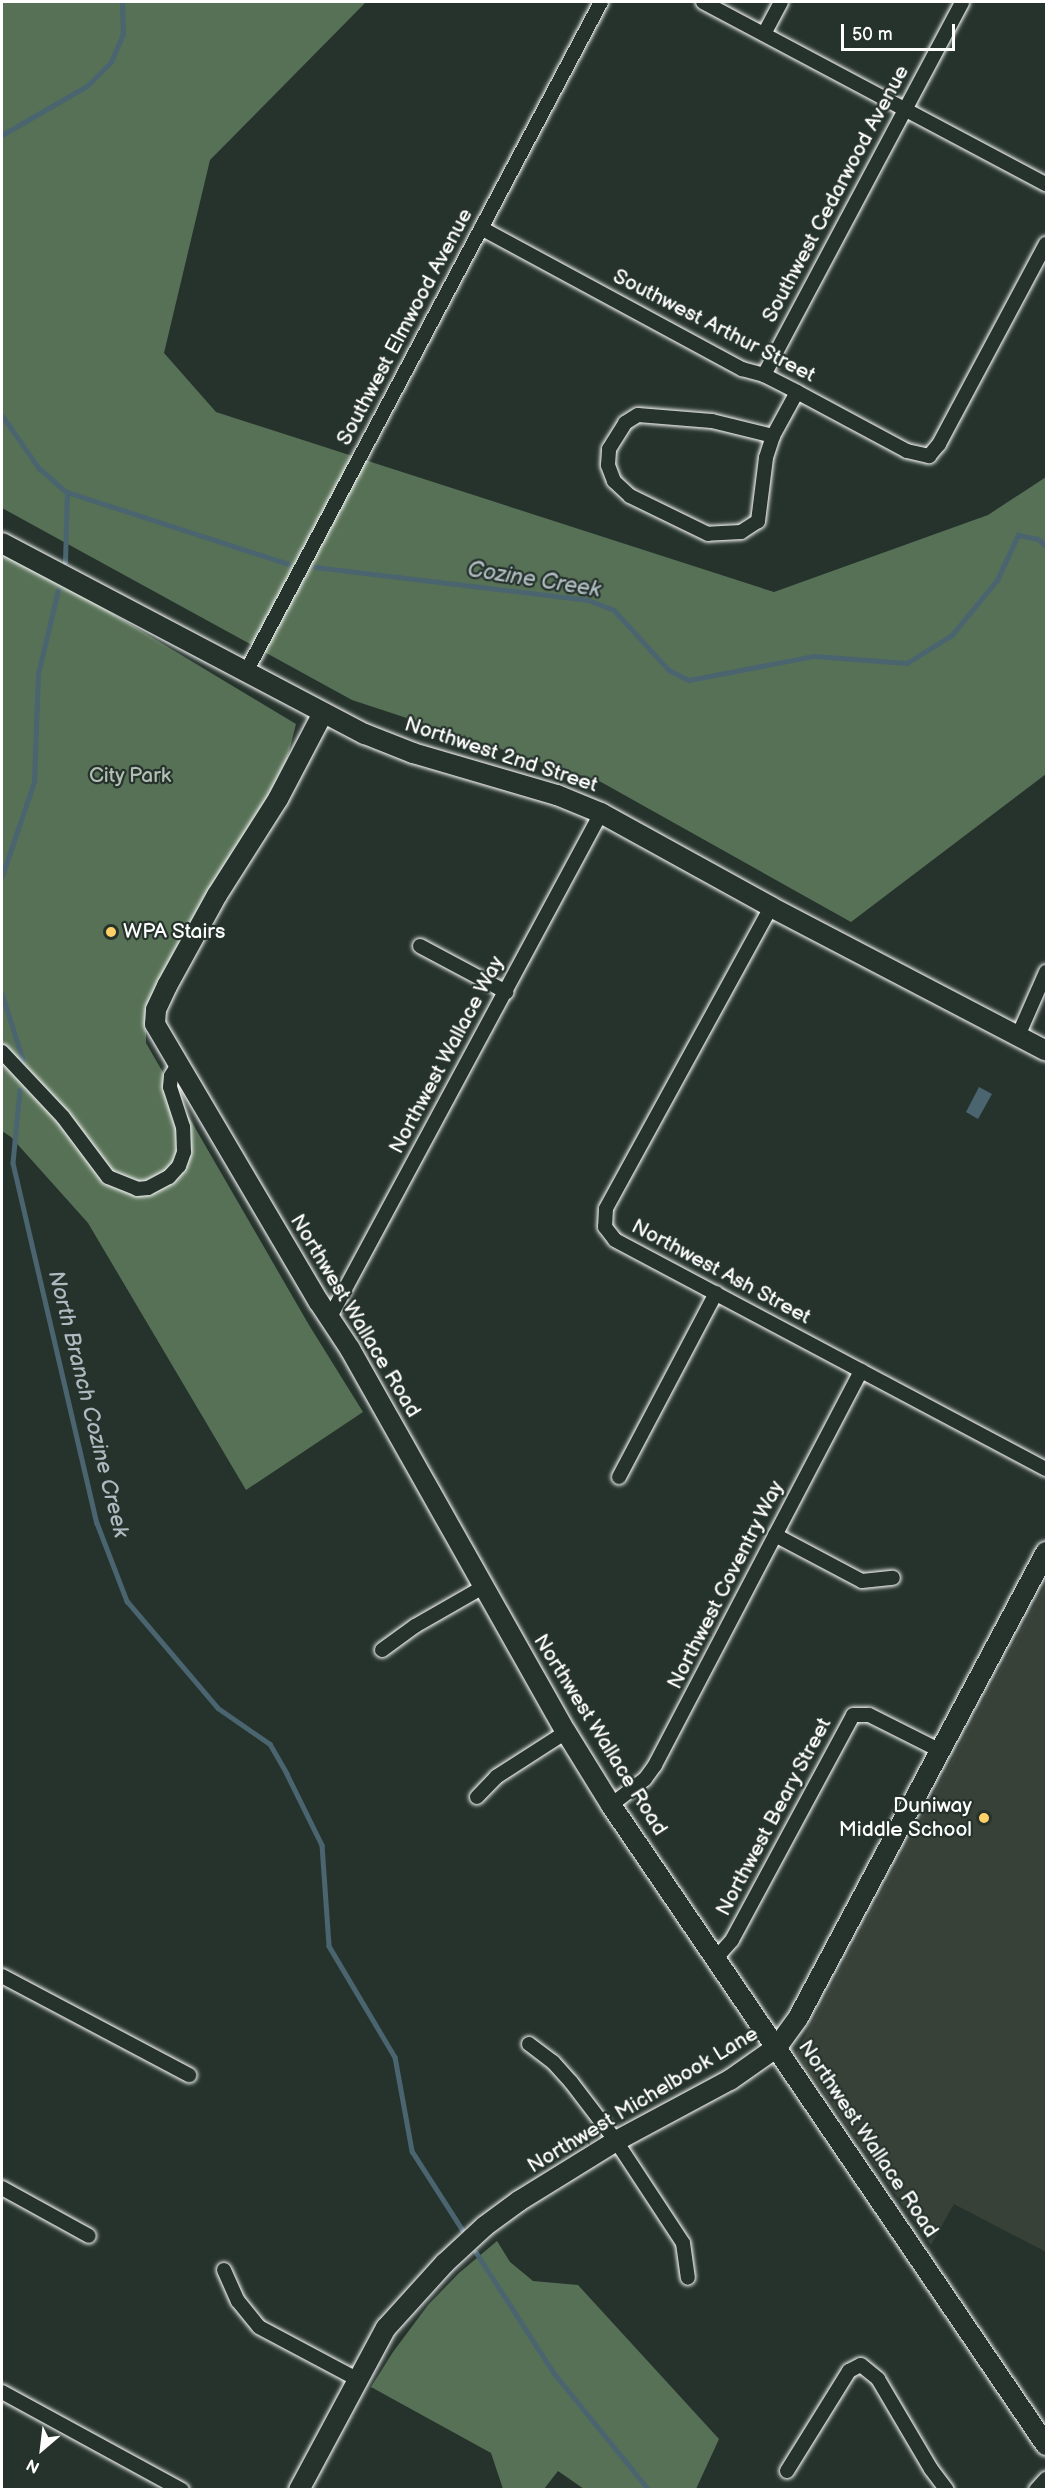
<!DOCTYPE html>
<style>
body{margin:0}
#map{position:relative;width:1048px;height:2491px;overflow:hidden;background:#26332d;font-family:"Balsamiq Sans",sans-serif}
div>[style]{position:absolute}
.built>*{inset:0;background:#384137}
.green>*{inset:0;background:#577156}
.water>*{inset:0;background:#4a6570}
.stream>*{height:4.5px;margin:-2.25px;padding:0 2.25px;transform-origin:2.25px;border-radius:2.25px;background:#4a6570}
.roads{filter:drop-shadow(0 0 2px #fff) drop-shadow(0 0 2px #fff)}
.street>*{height:14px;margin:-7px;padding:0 7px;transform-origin:7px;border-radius:7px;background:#26332d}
.secondary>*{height:20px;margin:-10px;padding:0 10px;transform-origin:10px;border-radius:10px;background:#26332d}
.dots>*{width:16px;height:16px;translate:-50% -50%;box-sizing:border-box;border:3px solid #26332d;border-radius:50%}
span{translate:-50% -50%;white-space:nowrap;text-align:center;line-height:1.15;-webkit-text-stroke:4.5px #26332d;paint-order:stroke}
.street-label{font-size:21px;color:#fff}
.park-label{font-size:21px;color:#b3bfb3}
.poi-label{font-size:21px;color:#fff}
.left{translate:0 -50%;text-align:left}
.right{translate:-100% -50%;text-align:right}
.water-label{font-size:22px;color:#aebabf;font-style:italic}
.frame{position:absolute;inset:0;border:3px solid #fff;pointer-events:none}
.north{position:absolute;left:12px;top:2419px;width:60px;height:60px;-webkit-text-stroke:4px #26332d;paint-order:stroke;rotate:208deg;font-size:16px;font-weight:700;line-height:24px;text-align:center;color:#fff}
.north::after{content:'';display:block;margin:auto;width:21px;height:27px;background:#fff;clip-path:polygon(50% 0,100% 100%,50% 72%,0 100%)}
.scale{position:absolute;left:841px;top:24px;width:114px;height:27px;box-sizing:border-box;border:3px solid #fff;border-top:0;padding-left:8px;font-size:18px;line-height:21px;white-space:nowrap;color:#fff;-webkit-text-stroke:4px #26332d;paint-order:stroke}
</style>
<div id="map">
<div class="built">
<div style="clip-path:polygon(1046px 1584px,1046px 2252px,954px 2204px,931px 2245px,796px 2053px)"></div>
</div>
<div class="green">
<div style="clip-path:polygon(2px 2px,366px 2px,210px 160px,164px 353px,216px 412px,774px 592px,988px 515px,1046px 477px,1046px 774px,851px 922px,601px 782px,352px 700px,2px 508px)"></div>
<div style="clip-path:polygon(2px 547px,296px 724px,287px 759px,260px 813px,148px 1010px,146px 1027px,146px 1043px,309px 1325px,363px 1412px,246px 1490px,88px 1223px,11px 1137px,2px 1131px)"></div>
<div style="clip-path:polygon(497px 2241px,510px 2262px,533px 2281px,578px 2285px,719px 2439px,696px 2489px,584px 2489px,558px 2471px,544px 2489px,503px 2489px,491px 2453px,371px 2387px,393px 2352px,428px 2305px,459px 2273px)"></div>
</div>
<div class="water">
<div style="clip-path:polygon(979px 1087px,992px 1094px,978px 1119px,966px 1112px)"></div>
</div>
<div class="stream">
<div style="left:2px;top:135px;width:98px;rotate:-30deg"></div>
<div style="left:87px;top:86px;width:34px;rotate:-45deg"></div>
<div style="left:111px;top:62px;width:30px;rotate:-67deg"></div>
<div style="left:123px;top:34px;width:32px;rotate:-92deg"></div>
<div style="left:2px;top:415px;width:65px;rotate:55.1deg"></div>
<div style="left:39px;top:468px;width:37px;rotate:41deg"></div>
<div style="left:67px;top:492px;width:233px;rotate:18deg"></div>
<div style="left:65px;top:562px;width:70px;rotate:-88.4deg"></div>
<div style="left:315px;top:567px;width:275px;rotate:6.9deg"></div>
<div style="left:588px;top:600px;width:28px;rotate:21deg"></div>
<div style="left:614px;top:610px;width:81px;rotate:47.5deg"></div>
<div style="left:669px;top:670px;width:22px;rotate:27deg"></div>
<div style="left:689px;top:680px;width:127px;rotate:-10.9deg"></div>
<div style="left:814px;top:656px;width:93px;rotate:4.3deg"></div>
<div style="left:907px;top:663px;width:53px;rotate:-31.9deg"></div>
<div style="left:952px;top:635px;width:71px;rotate:-50.7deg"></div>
<div style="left:997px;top:580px;width:50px;rotate:-65deg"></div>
<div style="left:1018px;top:535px;width:20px;rotate:11deg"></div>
<div style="left:1038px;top:539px;width:11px;rotate:41deg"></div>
<div style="left:2px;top:876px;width:99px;rotate:-71.2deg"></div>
<div style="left:34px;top:782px;width:108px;rotate:-87.9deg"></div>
<div style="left:38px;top:674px;width:86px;rotate:-76.6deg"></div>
<div style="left:2px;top:993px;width:70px;rotate:72.6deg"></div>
<div style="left:20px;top:1090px;width:73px;rotate:95.5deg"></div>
<div style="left:13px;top:1163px;width:370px;rotate:76.9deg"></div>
<div style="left:97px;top:1523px;width:84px;rotate:69deg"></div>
<div style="left:127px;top:1601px;width:140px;rotate:49.6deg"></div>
<div style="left:218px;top:1708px;width:63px;rotate:34.7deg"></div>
<div style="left:270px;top:1744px;width:34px;rotate:60deg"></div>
<div style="left:287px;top:1774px;width:79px;rotate:63.8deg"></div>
<div style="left:322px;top:1845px;width:101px;rotate:86deg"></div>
<div style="left:329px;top:1946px;width:129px;rotate:59.3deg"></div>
<div style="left:395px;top:2057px;width:96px;rotate:79.7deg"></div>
<div style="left:412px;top:2151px;width:93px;rotate:57.3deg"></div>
<div style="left:476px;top:2252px;width:144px;rotate:57.2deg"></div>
<div style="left:554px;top:2373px;width:151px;rotate:50.9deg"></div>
</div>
<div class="roads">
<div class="street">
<div style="left:703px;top:2px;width:388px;rotate:28deg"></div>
<div style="left:764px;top:34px;width:36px;rotate:-62deg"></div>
<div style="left:481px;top:228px;width:297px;rotate:28.4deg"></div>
<div style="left:742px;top:369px;width:23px;rotate:15deg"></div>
<div style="left:764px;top:375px;width:37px;rotate:27deg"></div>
<div style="left:797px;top:392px;width:125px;rotate:28.2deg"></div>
<div style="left:907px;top:451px;width:23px;rotate:13deg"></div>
<div style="left:929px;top:456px;width:16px;rotate:-50deg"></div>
<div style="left:939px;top:444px;width:227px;rotate:-61.9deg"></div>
<div style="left:764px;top:375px;width:422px;rotate:-62deg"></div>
<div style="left:638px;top:415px;width:74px;rotate:4.6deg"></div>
<div style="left:712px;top:421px;width:63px;rotate:13.8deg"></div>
<div style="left:773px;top:436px;width:23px;rotate:108deg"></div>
<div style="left:766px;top:458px;width:64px;rotate:97.2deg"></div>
<div style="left:758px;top:521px;width:20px;rotate:147deg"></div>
<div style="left:741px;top:532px;width:33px;rotate:177deg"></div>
<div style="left:708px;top:534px;width:87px;rotate:-154deg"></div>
<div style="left:630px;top:496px;width:22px;rotate:-137deg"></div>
<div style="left:614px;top:481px;width:17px;rotate:-111deg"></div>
<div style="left:608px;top:465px;width:16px;rotate:-86deg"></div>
<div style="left:609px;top:449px;width:31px;rotate:-58deg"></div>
<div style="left:625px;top:423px;width:15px;rotate:-32deg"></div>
<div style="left:773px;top:436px;width:50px;rotate:-61.4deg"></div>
<div style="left:246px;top:672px;width:758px;rotate:-62.08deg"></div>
<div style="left:771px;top:907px;width:344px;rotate:118.7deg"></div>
<div style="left:606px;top:1209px;width:18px;rotate:93deg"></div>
<div style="left:605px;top:1227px;width:16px;rotate:52deg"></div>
<div style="left:615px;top:1240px;width:488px;rotate:28deg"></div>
<div style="left:420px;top:946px;width:98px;rotate:28.1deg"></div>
<div style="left:1018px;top:1036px;width:70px;rotate:-66.4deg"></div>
<div style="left:2px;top:1052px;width:89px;rotate:46.8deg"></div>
<div style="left:63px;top:1117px;width:75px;rotate:53.1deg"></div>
<div style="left:108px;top:1177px;width:31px;rotate:22deg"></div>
<div style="left:137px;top:1189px;width:11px;rotate:-5deg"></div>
<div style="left:148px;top:1188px;width:24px;rotate:-28deg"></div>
<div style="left:169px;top:1177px;width:15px;rotate:-48deg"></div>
<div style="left:179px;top:1166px;width:15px;rotate:-70deg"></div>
<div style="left:184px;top:1152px;width:25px;rotate:-92deg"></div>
<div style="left:183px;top:1127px;width:42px;rotate:-108deg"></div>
<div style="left:170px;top:1087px;width:11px;rotate:-85deg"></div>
<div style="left:171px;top:1076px;width:15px;rotate:-58deg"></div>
<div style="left:330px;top:1317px;width:572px;rotate:-61.73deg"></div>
<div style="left:619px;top:1477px;width:208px;rotate:-62.2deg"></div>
<div style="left:775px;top:1535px;width:98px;rotate:27.9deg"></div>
<div style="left:862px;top:1581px;width:31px;rotate:-6deg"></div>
<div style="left:382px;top:1650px;width:41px;rotate:-36deg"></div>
<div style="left:415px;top:1626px;width:78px;rotate:-29.8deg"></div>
<div style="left:477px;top:1797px;width:28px;rotate:-46deg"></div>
<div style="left:496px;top:1777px;width:83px;rotate:-32.7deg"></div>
<div style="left:611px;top:1805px;width:43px;rotate:-37.4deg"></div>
<div style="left:645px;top:1779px;width:17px;rotate:-54deg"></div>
<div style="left:655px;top:1765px;width:445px;rotate:-62.4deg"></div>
<div style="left:716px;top:1958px;width:24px;rotate:-48deg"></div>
<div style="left:732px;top:1940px;width:255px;rotate:-61.7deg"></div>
<div style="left:853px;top:1715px;width:16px"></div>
<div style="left:869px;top:1715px;width:80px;rotate:26.6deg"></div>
<div style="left:2px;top:1976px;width:212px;rotate:27.9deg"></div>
<div style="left:529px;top:2044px;width:30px;rotate:37deg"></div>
<div style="left:553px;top:2062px;width:27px;rotate:48deg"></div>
<div style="left:571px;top:2082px;width:74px;rotate:52.7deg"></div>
<div style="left:616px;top:2141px;width:122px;rotate:56.7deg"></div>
<div style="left:683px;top:2243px;width:35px;rotate:82deg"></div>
<div style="left:2px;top:2188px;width:99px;rotate:28.9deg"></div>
<div style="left:224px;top:2270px;width:34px;rotate:66deg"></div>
<div style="left:238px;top:2301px;width:33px;rotate:51deg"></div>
<div style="left:259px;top:2327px;width:111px;rotate:28deg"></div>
<div style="left:2px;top:2392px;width:205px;rotate:28.6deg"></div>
<div style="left:787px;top:2471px;width:118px;rotate:-58.2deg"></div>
<div style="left:849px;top:2371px;width:13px;rotate:-27deg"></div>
<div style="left:861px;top:2365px;width:22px;rotate:39deg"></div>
<div style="left:878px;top:2379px;width:104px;rotate:59.5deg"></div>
<div style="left:931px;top:2469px;width:26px;rotate:53deg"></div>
<div style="left:1036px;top:2490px;width:15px;rotate:-48deg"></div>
</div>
<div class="secondary">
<div style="left:2px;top:543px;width:410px;rotate:27.8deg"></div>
<div style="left:365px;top:734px;width:52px;rotate:21.6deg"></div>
<div style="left:413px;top:753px;width:150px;rotate:16.3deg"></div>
<div style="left:557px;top:795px;width:48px;rotate:22.2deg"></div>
<div style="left:601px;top:813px;width:194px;rotate:28.9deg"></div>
<div style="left:771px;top:907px;width:310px;rotate:27.6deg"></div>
<div style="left:323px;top:713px;width:97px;rotate:117.6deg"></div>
<div style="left:278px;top:799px;width:114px;rotate:122.4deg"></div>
<div style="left:217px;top:895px;width:104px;rotate:118.8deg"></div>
<div style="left:167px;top:986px;width:26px;rotate:115deg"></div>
<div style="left:156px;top:1010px;width:14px;rotate:94deg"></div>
<div style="left:155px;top:1024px;width:323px;rotate:59.5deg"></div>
<div style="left:319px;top:1302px;width:56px;rotate:56.6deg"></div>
<div style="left:350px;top:1349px;width:440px;rotate:60.6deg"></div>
<div style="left:566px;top:1732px;width:86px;rotate:58.3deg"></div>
<div style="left:611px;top:1805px;width:774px;rotate:55.8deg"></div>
<div style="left:299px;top:2490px;width:184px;rotate:-61.8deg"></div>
<div style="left:386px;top:2328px;width:88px;rotate:-47.8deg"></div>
<div style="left:445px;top:2263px;width:54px;rotate:-42.8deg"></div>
<div style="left:485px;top:2226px;width:42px;rotate:-36.3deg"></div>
<div style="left:519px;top:2201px;width:114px;rotate:-31.7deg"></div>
<div style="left:616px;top:2141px;width:129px;rotate:-28.2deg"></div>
<div style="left:730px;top:2080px;width:57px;rotate:-35.1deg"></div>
<div style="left:777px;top:2047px;width:36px;rotate:-54deg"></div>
<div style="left:798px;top:2018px;width:528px;rotate:-61.98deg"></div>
</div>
</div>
<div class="dots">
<div style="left:111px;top:932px;background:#ffd166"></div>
<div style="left:984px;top:1818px;background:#ffd166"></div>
</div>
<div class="street-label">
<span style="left:836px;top:194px;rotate:-62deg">Southwest Cedarwood Avenue</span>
<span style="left:714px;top:326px;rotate:27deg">Southwest Arthur Street</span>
<span style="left:405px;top:327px;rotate:-62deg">Southwest Elmwood Avenue</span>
<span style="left:501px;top:755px;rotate:18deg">Northwest 2nd Street</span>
<span style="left:447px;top:1055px;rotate:-62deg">Northwest Wallace Way</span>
<span style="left:721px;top:1272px;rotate:28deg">Northwest Ash Street</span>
<span style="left:355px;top:1316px;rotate:59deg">Northwest Wallace Road</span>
<span style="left:726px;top:1585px;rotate:-63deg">Northwest Coventry Way</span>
<span style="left:600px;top:1735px;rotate:58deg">Northwest Wallace Road</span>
<span style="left:774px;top:1817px;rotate:-62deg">Northwest Beary Street</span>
<span style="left:643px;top:2100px;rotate:-31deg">Northwest Michelbook Lane</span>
<span style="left:868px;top:2139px;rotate:56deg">Northwest Wallace Road</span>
</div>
<div class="park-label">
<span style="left:130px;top:776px">City Park</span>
</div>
<div class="poi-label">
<span class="left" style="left:123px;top:932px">WPA Stairs</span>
<span class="right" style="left:972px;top:1818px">Duniway<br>Middle School</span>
</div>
<div class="water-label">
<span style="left:534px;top:580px;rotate:9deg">Cozine Creek</span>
<span style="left:88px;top:1404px;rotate:76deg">North Branch Cozine Creek</span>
</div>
<div class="frame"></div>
<div class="north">N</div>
<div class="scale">50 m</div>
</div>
